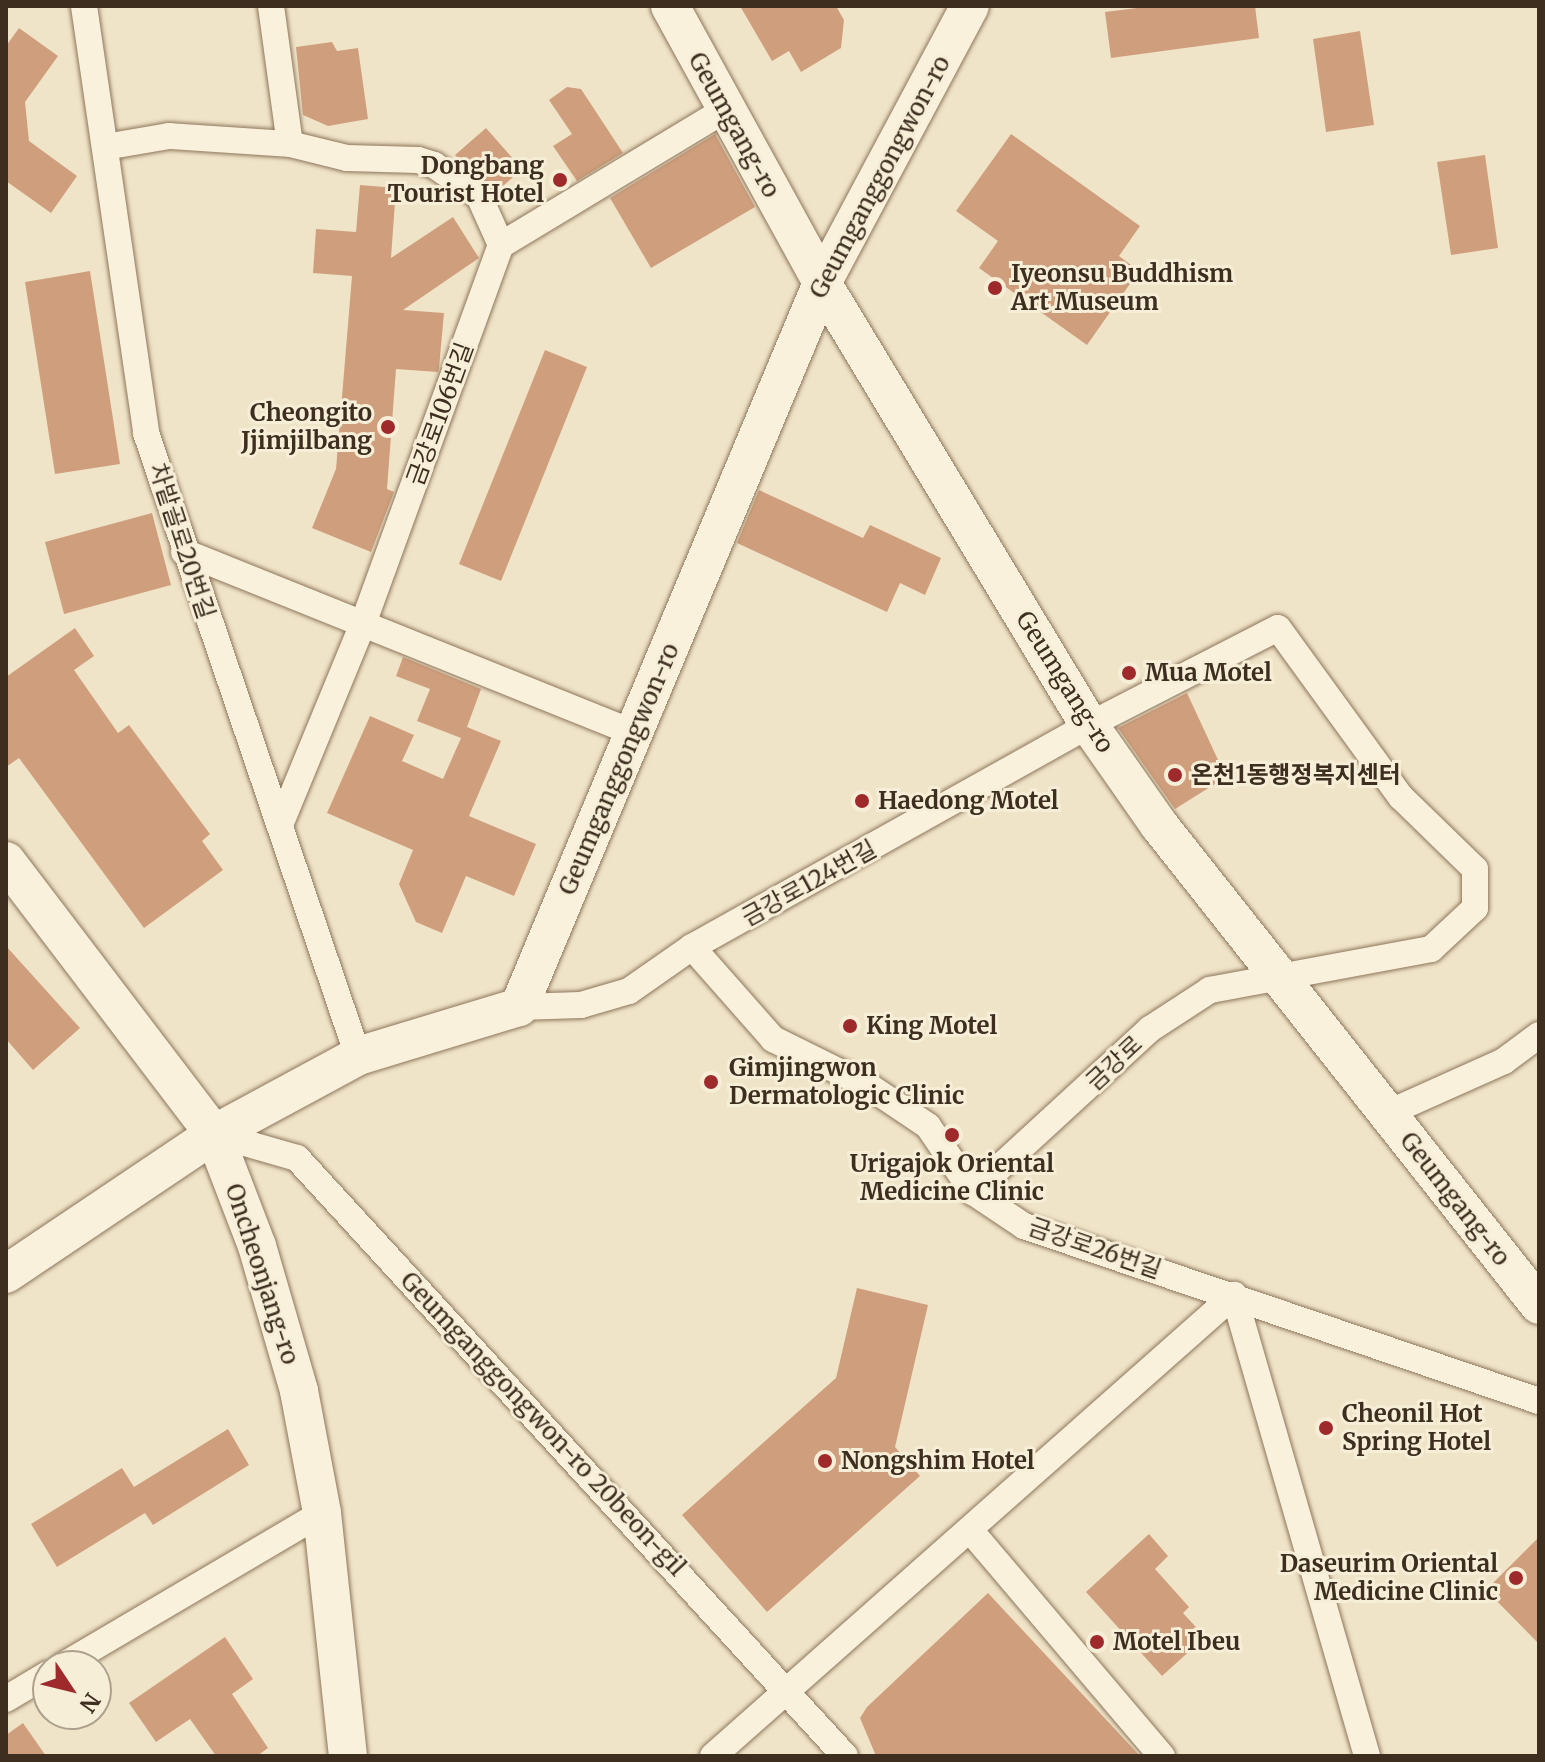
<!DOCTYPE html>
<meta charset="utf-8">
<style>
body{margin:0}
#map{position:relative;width:1545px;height:1762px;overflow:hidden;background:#f0e4c8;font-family:Merriweather,"Noto Sans KR",serif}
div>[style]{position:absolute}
.building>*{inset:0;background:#cf9f7d}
.roads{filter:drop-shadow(0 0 2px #8d765c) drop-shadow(0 0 2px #8d765c)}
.street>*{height:26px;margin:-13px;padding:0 13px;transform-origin:13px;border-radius:13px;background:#faf1dc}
.secondary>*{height:38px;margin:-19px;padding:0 19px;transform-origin:19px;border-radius:19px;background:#faf1dc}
.dots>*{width:22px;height:22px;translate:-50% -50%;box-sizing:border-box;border:4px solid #f7eed8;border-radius:50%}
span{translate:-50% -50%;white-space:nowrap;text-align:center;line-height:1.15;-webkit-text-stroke:6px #f7eed8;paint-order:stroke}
.street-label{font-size:24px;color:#3d2e20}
.poi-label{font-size:24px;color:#3d2e20;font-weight:700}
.right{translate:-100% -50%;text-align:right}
.left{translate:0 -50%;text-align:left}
.frame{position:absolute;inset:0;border:8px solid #3d2e20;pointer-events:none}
.north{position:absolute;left:32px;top:1650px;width:80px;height:80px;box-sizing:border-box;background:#f7eed8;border:2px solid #ada18e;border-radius:50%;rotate:125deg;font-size:22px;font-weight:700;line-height:32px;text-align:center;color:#3d2e20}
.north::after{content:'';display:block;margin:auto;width:28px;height:36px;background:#9e2a2b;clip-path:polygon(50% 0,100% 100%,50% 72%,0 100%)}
</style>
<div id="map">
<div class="building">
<div style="clip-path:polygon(740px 6px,836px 6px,844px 20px,841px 48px,801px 72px,789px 51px,772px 61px)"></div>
<div style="clip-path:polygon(1153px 6px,1255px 6px,1259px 38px,1111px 58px,1105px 12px)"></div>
<div style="clip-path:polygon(19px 28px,58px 56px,25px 102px,29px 141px,77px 176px,51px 213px,6px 181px,6px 46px)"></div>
<div style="clip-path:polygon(1360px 31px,1374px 125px,1326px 132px,1313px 39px)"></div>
<div style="clip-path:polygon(332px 42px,337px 51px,358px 48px,368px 119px,328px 126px,303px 115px,296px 47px)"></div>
<div style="clip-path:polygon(567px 87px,581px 89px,623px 153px,577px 181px,553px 146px,572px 134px,549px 100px)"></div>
<div style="clip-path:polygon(486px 128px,522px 169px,495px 193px,455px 155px)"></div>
<div style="clip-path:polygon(715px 134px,755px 207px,651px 268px,610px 198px)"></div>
<div style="clip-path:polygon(1011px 134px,1140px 226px,1119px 256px,1139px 271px,1087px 345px,979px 268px,998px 241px,956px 211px)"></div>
<div style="clip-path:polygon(1485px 155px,1498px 248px,1451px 255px,1437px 162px)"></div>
<div style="clip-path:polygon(360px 185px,396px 188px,391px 258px,453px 217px,479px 258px,403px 310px,444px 313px,439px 368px,438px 372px,396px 369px,387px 489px,394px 492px,371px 552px,312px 528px,336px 469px,352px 276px,313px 273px,316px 229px,356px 232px)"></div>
<div style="clip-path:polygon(90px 271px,120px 464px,55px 474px,25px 282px)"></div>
<div style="clip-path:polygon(545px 350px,587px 367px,501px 581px,459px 564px)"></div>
<div style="clip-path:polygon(759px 490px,863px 538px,870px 525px,941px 558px,925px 595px,900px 583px,887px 612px,737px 543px)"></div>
<div style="clip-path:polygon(152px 513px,171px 585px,64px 614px,45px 542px)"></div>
<div style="clip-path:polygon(75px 628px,94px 656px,74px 670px,118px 733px,129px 725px,210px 834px,202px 841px,223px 870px,144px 928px,19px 758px,6px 767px,6px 677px)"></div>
<div style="clip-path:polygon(403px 657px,481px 689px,467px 727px,501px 741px,469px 816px,536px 844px,514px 896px,466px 876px,442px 933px,416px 922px,399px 884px,413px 850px,327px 813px,370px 716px,414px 735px,402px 761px,443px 779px,461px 738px,417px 721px,430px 689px,396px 676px)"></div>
<div style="clip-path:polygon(1187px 693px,1226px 777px,1175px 809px,1118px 728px)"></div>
<div style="clip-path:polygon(6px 946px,80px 1028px,33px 1070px,6px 1039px)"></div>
<div style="clip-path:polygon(857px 1288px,928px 1305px,895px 1447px,920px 1476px,767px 1612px,682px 1515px,836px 1378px)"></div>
<div style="clip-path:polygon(228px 1429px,249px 1465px,153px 1525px,145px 1513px,57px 1567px,31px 1524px,122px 1468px,134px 1487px)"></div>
<div style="clip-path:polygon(1149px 1534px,1168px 1556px,1155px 1569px,1189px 1607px,1183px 1613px,1205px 1637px,1162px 1676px,1086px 1592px)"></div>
<div style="clip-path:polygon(1539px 1537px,1539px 1644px,1486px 1590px)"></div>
<div style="clip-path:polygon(988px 1593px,1140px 1756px,876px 1756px,860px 1718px,867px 1707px)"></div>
<div style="clip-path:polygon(225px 1637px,253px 1679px,232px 1694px,268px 1748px,257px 1756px,216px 1756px,190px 1719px,156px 1742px,129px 1703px)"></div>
<div style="clip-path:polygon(23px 1723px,46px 1756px,6px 1756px,6px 1735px)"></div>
</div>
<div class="roads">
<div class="street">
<div style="left:84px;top:6px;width:431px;rotate:81.7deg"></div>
<div style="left:146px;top:433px;width:658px;rotate:71.21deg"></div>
<div style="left:271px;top:6px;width:139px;rotate:82.2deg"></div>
<div style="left:290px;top:144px;width:59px;rotate:13.8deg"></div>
<div style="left:347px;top:158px;width:71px;rotate:1.6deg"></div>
<div style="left:418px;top:160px;width:17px;rotate:17deg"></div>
<div style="left:434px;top:165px;width:55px;rotate:34.6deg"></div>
<div style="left:479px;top:196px;width:54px;rotate:65.8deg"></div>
<div style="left:105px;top:147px;width:65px;rotate:-9.8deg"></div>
<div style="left:169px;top:136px;width:121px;rotate:3.8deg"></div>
<div style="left:184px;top:552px;width:485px;rotate:21.9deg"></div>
<div style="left:280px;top:825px;width:221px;rotate:-67.6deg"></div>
<div style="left:364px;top:621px;width:400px;rotate:-70deg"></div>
<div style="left:501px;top:245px;width:262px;rotate:-31.1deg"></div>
<div style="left:692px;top:947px;width:123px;rotate:48.6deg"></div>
<div style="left:773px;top:1039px;width:108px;rotate:26.3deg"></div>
<div style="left:870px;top:1087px;width:70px;rotate:33.9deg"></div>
<div style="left:928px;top:1126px;width:80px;rotate:55.7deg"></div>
<div style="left:973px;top:1192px;width:61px;rotate:33.7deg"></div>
<div style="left:1024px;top:1226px;width:544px;rotate:18.77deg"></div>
<div style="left:519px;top:1007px;width:62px;rotate:-1.8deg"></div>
<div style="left:581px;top:1005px;width:50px;rotate:-16.3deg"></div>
<div style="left:629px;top:991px;width:77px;rotate:-34.9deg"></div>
<div style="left:692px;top:947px;width:455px;rotate:-29.2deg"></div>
<div style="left:1089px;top:725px;width:212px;rotate:-27.2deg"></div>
<div style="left:1278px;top:628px;width:209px;rotate:54deg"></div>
<div style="left:1401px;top:797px;width:103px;rotate:44.2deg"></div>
<div style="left:1475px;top:869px;width:39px;rotate:90deg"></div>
<div style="left:1475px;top:908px;width:60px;rotate:137deg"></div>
<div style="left:1431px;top:949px;width:225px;rotate:169.5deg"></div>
<div style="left:1210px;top:990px;width:72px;rotate:147deg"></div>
<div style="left:1150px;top:1029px;width:241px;rotate:137.4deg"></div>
<div style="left:1388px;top:1113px;width:127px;rotate:-24.1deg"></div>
<div style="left:1504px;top:1061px;width:44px;rotate:-36.6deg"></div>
<div style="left:214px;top:1134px;width:86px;rotate:16.1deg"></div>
<div style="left:297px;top:1158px;width:811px;rotate:47.5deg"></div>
<div style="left:970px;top:1530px;width:297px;rotate:49.7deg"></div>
<div style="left:62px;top:1666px;width:302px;rotate:-30.5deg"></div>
<div style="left:6px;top:1699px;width:49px;rotate:-30.8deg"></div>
<div style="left:713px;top:1756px;width:696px;rotate:-41.5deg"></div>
<div style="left:1234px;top:1295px;width:480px;rotate:73.9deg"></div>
</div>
<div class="secondary">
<div style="left:670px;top:6px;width:316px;rotate:61.2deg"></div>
<div style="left:822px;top:283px;width:516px;rotate:58.86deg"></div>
<div style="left:1089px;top:725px;width:122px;rotate:55deg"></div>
<div style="left:1159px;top:825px;width:612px;rotate:51.63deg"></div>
<div style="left:6px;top:861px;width:343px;rotate:52.7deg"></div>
<div style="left:214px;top:1134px;width:120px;rotate:69deg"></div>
<div style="left:257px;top:1246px;width:151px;rotate:73.8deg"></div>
<div style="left:299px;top:1391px;width:124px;rotate:79.3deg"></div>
<div style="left:322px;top:1513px;width:244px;rotate:83.9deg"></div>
<div style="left:6px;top:1274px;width:251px;rotate:-33.9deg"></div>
<div style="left:214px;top:1134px;width:164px;rotate:-28.4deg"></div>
<div style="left:358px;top:1056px;width:168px;rotate:-16.9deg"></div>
<div style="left:519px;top:1007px;width:785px;rotate:-67.29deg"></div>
<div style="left:822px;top:283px;width:314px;rotate:-61.9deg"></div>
</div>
</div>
<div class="dots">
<div style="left:560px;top:180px;background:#9e2a2b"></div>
<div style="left:995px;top:288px;background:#9e2a2b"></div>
<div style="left:388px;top:427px;background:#9e2a2b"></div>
<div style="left:1129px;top:673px;background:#9e2a2b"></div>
<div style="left:1175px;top:775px;background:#9e2a2b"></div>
<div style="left:862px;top:801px;background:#9e2a2b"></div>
<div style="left:850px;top:1026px;background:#9e2a2b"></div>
<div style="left:711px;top:1082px;background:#9e2a2b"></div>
<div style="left:952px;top:1135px;background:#9e2a2b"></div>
<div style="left:1326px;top:1428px;background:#9e2a2b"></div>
<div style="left:825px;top:1461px;background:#9e2a2b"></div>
<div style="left:1516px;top:1578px;background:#9e2a2b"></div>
<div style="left:1097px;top:1642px;background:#9e2a2b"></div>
</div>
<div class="street-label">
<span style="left:734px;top:125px;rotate:61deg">Geumgang-ro</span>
<span style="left:880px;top:177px;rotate:-62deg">Geumganggongwon-ro</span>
<span style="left:440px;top:414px;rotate:-70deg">금강로106번길</span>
<span style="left:182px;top:541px;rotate:72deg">차밭골로20번길</span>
<span style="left:1065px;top:682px;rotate:58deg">Geumgang-ro</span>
<span style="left:619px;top:769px;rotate:-67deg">Geumganggongwon-ro</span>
<span style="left:809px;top:883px;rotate:-29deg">금강로124번길</span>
<span style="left:1114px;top:1063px;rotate:-43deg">금강로</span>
<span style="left:1455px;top:1199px;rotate:52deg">Geumgang-ro</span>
<span style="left:1095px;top:1248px;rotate:19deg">금강로26번길</span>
<span style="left:262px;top:1274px;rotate:72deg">Oncheonjang-ro</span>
<span style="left:543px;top:1424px;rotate:47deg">Geumganggongwon-ro 20beon-gil</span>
</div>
<div class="poi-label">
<span class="right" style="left:544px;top:180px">Dongbang<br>Tourist Hotel</span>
<span class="left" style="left:1011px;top:288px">Iyeonsu Buddhism<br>Art Museum</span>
<span class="right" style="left:372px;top:427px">Cheongito<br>Jjimjilbang</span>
<span class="left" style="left:1145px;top:673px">Mua Motel</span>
<span class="left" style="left:1191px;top:775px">온천1동행정복지센터</span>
<span class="left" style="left:878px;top:801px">Haedong Motel</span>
<span class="left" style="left:866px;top:1026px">King Motel</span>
<span class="left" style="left:729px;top:1082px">Gimjingwon<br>Dermatologic Clinic</span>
<span style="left:952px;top:1178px">Urigajok Oriental<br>Medicine Clinic</span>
<span class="left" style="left:1342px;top:1428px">Cheonil Hot<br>Spring Hotel</span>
<span class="left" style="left:841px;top:1461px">Nongshim Hotel</span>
<span class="right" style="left:1498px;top:1578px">Daseurim Oriental<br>Medicine Clinic</span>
<span class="left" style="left:1113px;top:1642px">Motel Ibeu</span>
</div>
<div class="frame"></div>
<div class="north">N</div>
</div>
